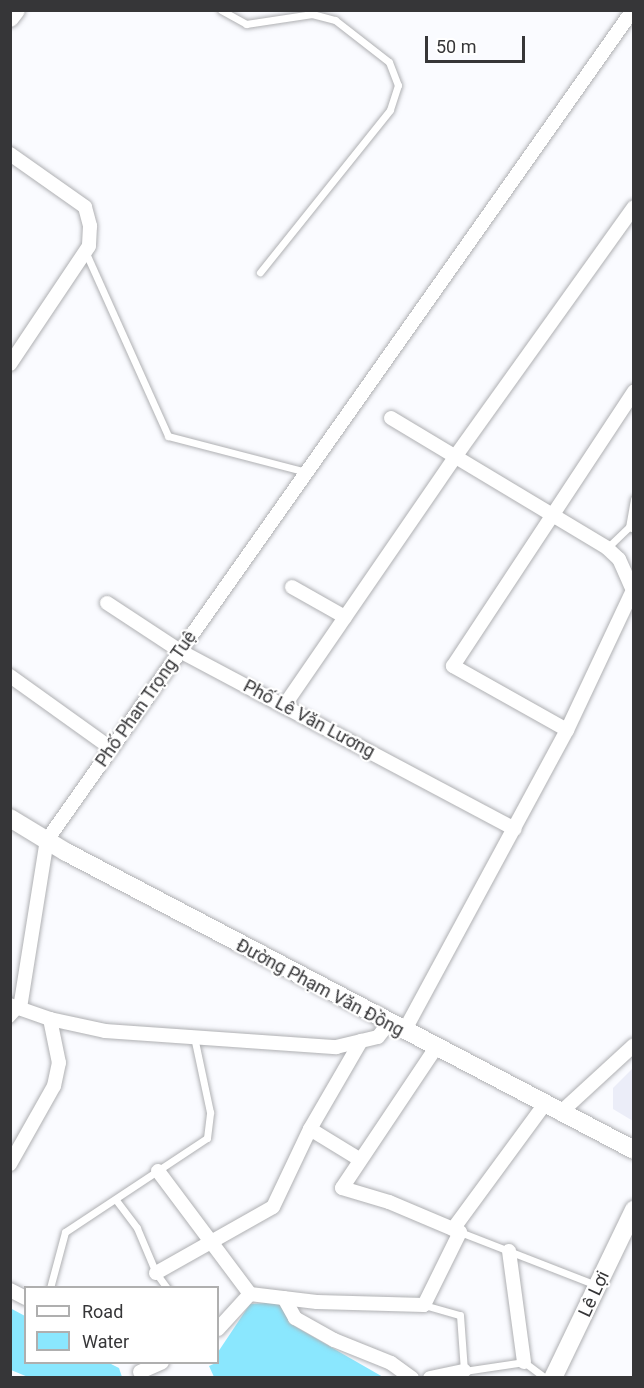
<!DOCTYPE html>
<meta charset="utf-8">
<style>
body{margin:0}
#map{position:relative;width:644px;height:1388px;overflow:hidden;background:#fafbff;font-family:Roboto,sans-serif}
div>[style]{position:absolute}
.built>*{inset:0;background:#ebedf8}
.water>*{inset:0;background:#8ae7fe}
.roads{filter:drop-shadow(0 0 2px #afb0b3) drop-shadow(0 0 2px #afb0b3)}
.lane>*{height:7px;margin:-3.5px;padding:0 3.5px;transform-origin:3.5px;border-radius:3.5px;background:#fff}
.street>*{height:14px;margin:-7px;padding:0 7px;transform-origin:7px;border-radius:7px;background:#fff}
.secondary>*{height:18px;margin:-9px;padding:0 9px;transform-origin:9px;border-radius:9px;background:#fff}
span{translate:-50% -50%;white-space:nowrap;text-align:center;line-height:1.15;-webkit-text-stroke:4.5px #fff;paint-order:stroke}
.street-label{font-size:18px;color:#363638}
.frame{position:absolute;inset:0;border:12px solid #363638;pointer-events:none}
.legend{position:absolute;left:24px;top:1286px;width:195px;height:78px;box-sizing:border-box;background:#fff;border:2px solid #afafaf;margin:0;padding:8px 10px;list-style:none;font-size:18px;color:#363638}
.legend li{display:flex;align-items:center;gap:12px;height:30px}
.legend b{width:30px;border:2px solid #afafaf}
.scale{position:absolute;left:425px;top:36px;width:100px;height:27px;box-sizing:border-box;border:3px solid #363638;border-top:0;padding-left:8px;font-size:18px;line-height:21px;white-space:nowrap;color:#363638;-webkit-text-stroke:4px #fff;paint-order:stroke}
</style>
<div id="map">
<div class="built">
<div style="clip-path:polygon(633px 1068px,633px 1121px,613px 1109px,613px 1088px)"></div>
</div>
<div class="water">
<div style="clip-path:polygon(283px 1302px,289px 1323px,383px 1377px,214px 1377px,209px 1366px,218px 1362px,218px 1352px,250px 1304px)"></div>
<div style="clip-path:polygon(10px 1308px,25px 1316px,26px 1362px,109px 1363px,119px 1368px,122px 1377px,28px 1377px,11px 1370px)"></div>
</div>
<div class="roads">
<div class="lane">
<div style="left:221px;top:10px;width:29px;rotate:29deg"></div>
<div style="left:246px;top:24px;width:67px;rotate:-8.6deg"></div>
<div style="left:312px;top:14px;width:24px;rotate:15deg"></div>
<div style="left:335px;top:20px;width:68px;rotate:37.9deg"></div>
<div style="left:389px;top:62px;width:25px;rotate:69deg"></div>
<div style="left:398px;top:85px;width:26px;rotate:108deg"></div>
<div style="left:390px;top:110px;width:208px;rotate:128.7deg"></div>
<div style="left:85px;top:251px;width:203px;rotate:65.8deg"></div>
<div style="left:168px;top:436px;width:143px;rotate:14.6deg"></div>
<div style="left:634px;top:499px;width:28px;rotate:100deg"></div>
<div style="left:629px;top:527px;width:5px;rotate:22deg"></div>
<div style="left:607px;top:548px;width:30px;rotate:-44deg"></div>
<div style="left:10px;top:1019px;width:15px;rotate:-48deg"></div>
<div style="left:116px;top:1200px;width:35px;rotate:53deg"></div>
<div style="left:137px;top:1228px;width:49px;rotate:67.1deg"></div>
<div style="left:156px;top:1273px;width:19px;rotate:54deg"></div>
<div style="left:460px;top:1232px;width:146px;rotate:21.3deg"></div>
<div style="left:50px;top:1288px;width:58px;rotate:-75deg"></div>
<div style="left:65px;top:1232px;width:170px;rotate:-33.5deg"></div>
<div style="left:207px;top:1138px;width:26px;rotate:-83deg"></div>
<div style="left:210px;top:1112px;width:77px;rotate:-102deg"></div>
<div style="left:424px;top:1305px;width:37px;rotate:16deg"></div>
<div style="left:460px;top:1315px;width:56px;rotate:85.9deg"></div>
<div style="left:464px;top:1371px;width:61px;rotate:-8.5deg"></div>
<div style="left:524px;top:1362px;width:26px;rotate:37deg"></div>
</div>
<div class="street">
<div style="left:10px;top:154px;width:92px;rotate:35.2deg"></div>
<div style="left:85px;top:207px;width:20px;rotate:75deg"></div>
<div style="left:90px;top:226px;width:20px;rotate:93deg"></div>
<div style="left:89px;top:246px;width:142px;rotate:123.8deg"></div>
<div style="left:391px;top:418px;width:252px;rotate:31deg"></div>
<div style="left:607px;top:548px;width:16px;rotate:43deg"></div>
<div style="left:619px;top:559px;width:34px;rotate:66deg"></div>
<div style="left:633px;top:590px;width:155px;rotate:115.2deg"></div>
<div style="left:567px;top:730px;width:343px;rotate:118.4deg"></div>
<div style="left:292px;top:587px;width:61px;rotate:29.5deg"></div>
<div style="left:107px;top:603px;width:87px;rotate:33.3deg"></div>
<div style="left:180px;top:651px;width:379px;rotate:28deg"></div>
<div style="left:10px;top:676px;width:125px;rotate:35.6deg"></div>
<div style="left:284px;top:706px;width:302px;rotate:-55.5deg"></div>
<div style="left:455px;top:457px;width:307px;rotate:-54.4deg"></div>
<div style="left:567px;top:730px;width:131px;rotate:-150.7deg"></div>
<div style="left:453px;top:666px;width:329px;rotate:-56.6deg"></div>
<div style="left:10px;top:1005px;width:42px;rotate:19.3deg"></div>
<div style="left:50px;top:1019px;width:56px;rotate:12.3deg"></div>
<div style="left:105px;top:1031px;width:232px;rotate:4deg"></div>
<div style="left:336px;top:1047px;width:43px;rotate:-13.4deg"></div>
<div style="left:378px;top:1037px;width:16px;rotate:-52deg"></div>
<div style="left:20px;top:1008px;width:170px;rotate:-80.9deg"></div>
<div style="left:47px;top:840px;width:1016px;rotate:-54.78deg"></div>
<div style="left:560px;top:1113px;width:100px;rotate:-42.6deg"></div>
<div style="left:310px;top:1129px;width:57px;rotate:31.5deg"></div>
<div style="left:10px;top:1164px;width:90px;rotate:-60.6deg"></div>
<div style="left:54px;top:1086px;width:24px;rotate:-78deg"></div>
<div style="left:59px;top:1063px;width:45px;rotate:-101.6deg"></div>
<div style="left:158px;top:1171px;width:154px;rotate:53.2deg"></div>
<div style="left:250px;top:1294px;width:67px;rotate:6.8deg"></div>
<div style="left:317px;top:1302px;width:107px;rotate:1.6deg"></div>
<div style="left:424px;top:1305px;width:81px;rotate:-63.7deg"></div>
<div style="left:460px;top:1232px;width:77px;rotate:-157.1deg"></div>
<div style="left:389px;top:1202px;width:49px;rotate:-163.4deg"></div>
<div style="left:342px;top:1188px;width:167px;rotate:-56.2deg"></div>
<div style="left:453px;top:1229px;width:154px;rotate:-53.7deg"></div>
<div style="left:509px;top:1251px;width:112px;rotate:82.3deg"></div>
<div style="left:156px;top:1273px;width:134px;rotate:-29.4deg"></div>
<div style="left:273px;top:1207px;width:86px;rotate:-64.6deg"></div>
<div style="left:310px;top:1129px;width:102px;rotate:-59.9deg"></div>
<div style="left:10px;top:1290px;width:18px;rotate:27deg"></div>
<div style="left:284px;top:1298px;width:23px;rotate:61deg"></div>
<div style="left:295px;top:1318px;width:45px;rotate:29.4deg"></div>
<div style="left:334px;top:1340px;width:61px;rotate:22deg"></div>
<div style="left:391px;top:1363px;width:26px;rotate:36deg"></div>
<div style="left:218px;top:1329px;width:47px;rotate:-47.6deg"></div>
<div style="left:140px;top:1372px;width:24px;rotate:-24deg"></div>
<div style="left:430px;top:1378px;width:35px;rotate:-12deg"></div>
</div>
<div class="secondary">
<div style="left:10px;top:18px;width:10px;rotate:-53deg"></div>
<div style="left:10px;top:818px;width:66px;rotate:31.3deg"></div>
<div style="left:66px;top:852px;width:641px;rotate:27.68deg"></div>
<div style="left:553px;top:1378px;width:187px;rotate:-64.3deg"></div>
</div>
</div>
<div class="street-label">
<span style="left:146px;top:699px;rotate:-55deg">Phố Phan Trọng Tuệ</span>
<span style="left:309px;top:719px;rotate:28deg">Phố Lê Văn Lương</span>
<span style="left:320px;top:988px;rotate:28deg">Đường Phạm Văn Đồng</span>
<span style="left:594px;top:1294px;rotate:-65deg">Lê Lợi</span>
</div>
<div class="frame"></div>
<ul class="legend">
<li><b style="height:8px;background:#fff"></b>Road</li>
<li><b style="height:16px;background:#8ae7fe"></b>Water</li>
</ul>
<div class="scale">50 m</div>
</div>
